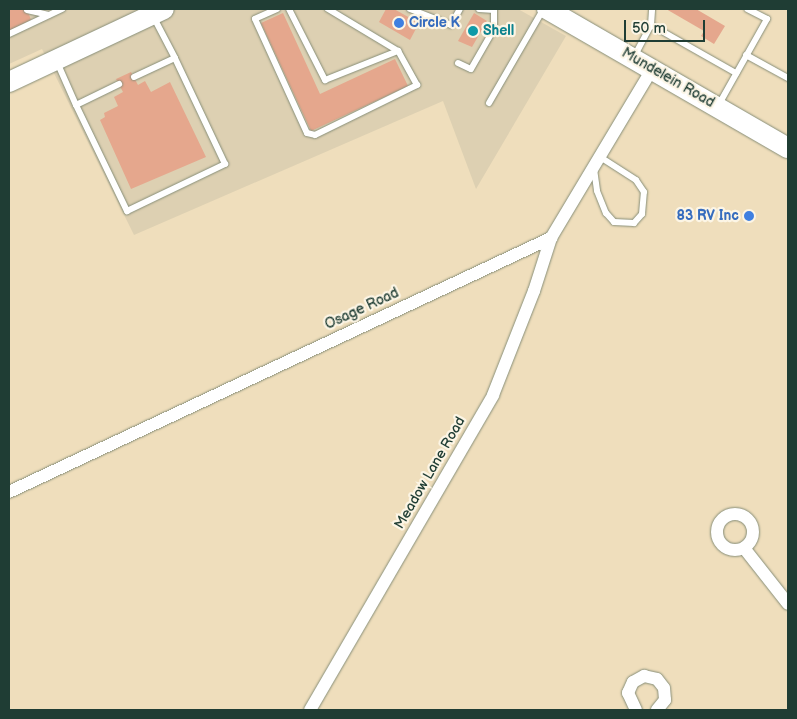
<!DOCTYPE html>
<style>
body{margin:0}
#map{position:relative;width:797px;height:719px;overflow:hidden;background:#efdebc;font-family:"Balsamiq Sans",sans-serif}
div>[style]{position:absolute}
.built>*{inset:0;background:#ddd0b2}
.building>*{inset:0;background:#e5a78d}
.roads{filter:drop-shadow(0 0 1px #878e78) drop-shadow(0 0 1px #878e78)}
.service>*{height:6px;margin:-3px;padding:0 3px;transform-origin:3px;border-radius:3px;background:#fff}
.minor>*{height:12px;margin:-6px;padding:0 6px;transform-origin:6px;border-radius:6px;background:#fff}
.minor>.ring{margin:-6px;padding:0;box-sizing:content-box;background:none;border:12px solid #fff;border-radius:50%}
.primary>*{height:20px;margin:-10px;padding:0 10px;transform-origin:10px;border-radius:10px;background:#fff}
.dots>*{width:14px;height:14px;translate:-50% -50%;box-sizing:border-box;border:2px solid #fcf5e5;border-radius:50%}
span{translate:-50% -50%;white-space:nowrap;text-align:center;line-height:1.15;-webkit-text-stroke:4.5px #fcf5e5;paint-order:stroke}
.shop-label{font-size:14px;color:#366cbe;font-weight:700}
.left{translate:0 -50%;text-align:left}
.right{translate:-100% -50%;text-align:right}
.culture-label{font-size:14px;color:#0d838f;font-weight:700}
.street-label{font-size:14px;color:#1f3d34}
.frame{position:absolute;inset:0;border:10px solid #1f3d34;pointer-events:none}
.scale{position:absolute;left:624px;top:20px;width:81px;height:22px;box-sizing:border-box;border:2px solid #1f3d34;border-top:0;padding-left:6px;font-size:15px;line-height:18px;white-space:nowrap;color:#1f3d34;-webkit-text-stroke:4px #fcf5e5;paint-order:stroke}
</style>
<div id="map">
<div class="built">
<div style="clip-path:polygon(9px 9px,518px 9px,566px 36px,476px 189px,443px 101px,134px 235px,42px 49px,9px 64px)"></div>
</div>
<div class="building">
<div style="clip-path:polygon(9px 9px,27px 9px,31px 20px,9px 31px)"></div>
<div style="clip-path:polygon(386px 9px,394px 9px,419px 23px,410px 40px,379px 22px)"></div>
<div style="clip-path:polygon(666px 9px,696px 9px,725px 26px,714px 44px,701px 36px,704px 31px)"></div>
<div style="clip-path:polygon(283px 13px,320px 94px,395px 59px,408px 86px,311px 131px,261px 23px)"></div>
<div style="clip-path:polygon(474px 13px,487px 21px,472px 47px,458px 41px)"></div>
<div style="clip-path:polygon(131px 72px,138px 85px,145px 81px,151px 92px,170px 82px,206px 157px,131px 189px,100px 120px,105px 117px,104px 113px,118px 106px,114px 97px,123px 92px,116px 79px)"></div>
</div>
<div class="roads">
<div class="service">
<div style="left:277px;top:9px;width:24px;rotate:156deg"></div>
<div style="left:255px;top:19px;width:125px;rotate:65.5deg"></div>
<div style="left:307px;top:133px;width:8px;rotate:14deg"></div>
<div style="left:315px;top:135px;width:114px;rotate:-26.1deg"></div>
<div style="left:417px;top:85px;width:39px;rotate:-119deg"></div>
<div style="left:398px;top:51px;width:82px;rotate:-149deg"></div>
<div style="left:289px;top:9px;width:80px;rotate:63.1deg"></div>
<div style="left:325px;top:80px;width:79px;rotate:-21.7deg"></div>
<div style="left:410px;top:9px;width:44px;rotate:21.3deg"></div>
<div style="left:451px;top:25px;width:18px;rotate:-61deg"></div>
<div style="left:27px;top:10px;width:22px;rotate:13deg"></div>
<div style="left:651px;top:25px;width:16px;rotate:-86deg"></div>
<div style="left:9px;top:34px;width:59px;rotate:-25.3deg"></div>
<div style="left:746px;top:55px;width:48px;rotate:28.7deg"></div>
<div style="left:634px;top:57px;width:36px;rotate:-62deg"></div>
<div style="left:651px;top:25px;width:98px;rotate:29.5deg"></div>
<div style="left:57px;top:62px;width:47px;rotate:66.2deg"></div>
<div style="left:76px;top:105px;width:48px;rotate:-26deg"></div>
<div style="left:458px;top:63px;width:14px;rotate:25deg"></div>
<div style="left:471px;top:69px;width:46px;rotate:-60.1deg"></div>
<div style="left:494px;top:29px;width:19px;rotate:-90deg"></div>
<div style="left:494px;top:10px;width:15px;rotate:-176deg"></div>
<div style="left:134px;top:77px;width:45px;rotate:-24.9deg"></div>
<div style="left:175px;top:58px;width:47px;rotate:-117.6deg"></div>
<div style="left:489px;top:103px;width:108px;rotate:-59.9deg"></div>
<div style="left:76px;top:105px;width:118px;rotate:64.3deg"></div>
<div style="left:127px;top:211px;width:109px;rotate:-25.6deg"></div>
<div style="left:225px;top:164px;width:117px;rotate:-115.3deg"></div>
<div style="left:718px;top:106px;width:100px;rotate:-60.6deg"></div>
<div style="left:767px;top:19px;width:22px;rotate:-153deg"></div>
<div style="left:594px;top:169px;width:22px;rotate:82deg"></div>
<div style="left:597px;top:191px;width:24px;rotate:68deg"></div>
<div style="left:606px;top:213px;width:12px;rotate:48deg"></div>
<div style="left:614px;top:222px;width:20px;rotate:3deg"></div>
<div style="left:634px;top:223px;width:12px;rotate:-48deg"></div>
<div style="left:642px;top:214px;width:22px;rotate:-85deg"></div>
<div style="left:644px;top:192px;width:14px;rotate:-124deg"></div>
<div style="left:636px;top:180px;width:43px;rotate:-147.4deg"></div>
</div>
<div class="minor">
<div style="left:9px;top:492px;width:599px;rotate:-25.11deg"></div>
<div style="left:551px;top:238px;width:197px;rotate:-59.1deg"></div>
<div class="ring" style="left:717px;top:514px;width:24px;height:24px"></div>
<div style="left:744px;top:548px;width:71px;rotate:51.8deg"></div>
<div style="left:310px;top:710px;width:364px;rotate:-59.8deg"></div>
<div style="left:493px;top:395px;width:112px;rotate:-68.5deg"></div>
<div style="left:534px;top:291px;width:56px;rotate:-72.2deg"></div>
<div style="left:636px;top:710px;width:19px;rotate:-115deg"></div>
<div style="left:628px;top:693px;width:12px;rotate:-66deg"></div>
<div style="left:633px;top:682px;width:13px;rotate:-29deg"></div>
<div style="left:644px;top:676px;width:13px;rotate:13deg"></div>
<div style="left:657px;top:679px;width:11px;rotate:52deg"></div>
<div style="left:664px;top:688px;width:12px;rotate:85deg"></div>
<div style="left:665px;top:700px;width:13px;rotate:129deg"></div>
</div>
<div class="primary">
<div style="left:547px;top:9px;width:278px;rotate:30deg"></div>
<div style="left:9px;top:82px;width:171px;rotate:-25.2deg"></div>
</div>
</div>
<div class="dots">
<div style="left:399px;top:23px;background:#3f7fe0"></div>
<div style="left:473px;top:31px;background:#0f9aa8"></div>
<div style="left:749px;top:216px;background:#3f7fe0"></div>
</div>
<div class="shop-label">
<span class="left" style="left:409px;top:23px">Circle K</span>
<span class="right" style="left:739px;top:216px">83 RV Inc</span>
</div>
<div class="culture-label">
<span class="left" style="left:483px;top:31px">Shell</span>
</div>
<div class="street-label">
<span style="left:668px;top:78px;rotate:30deg">Mundelein Road</span>
<span style="left:362px;top:309px;rotate:-25deg">Osage Road</span>
<span style="left:430px;top:473px;rotate:-60deg">Meadow Lane Road</span>
</div>
<div class="frame"></div>
<div class="scale">50 m</div>
</div>
